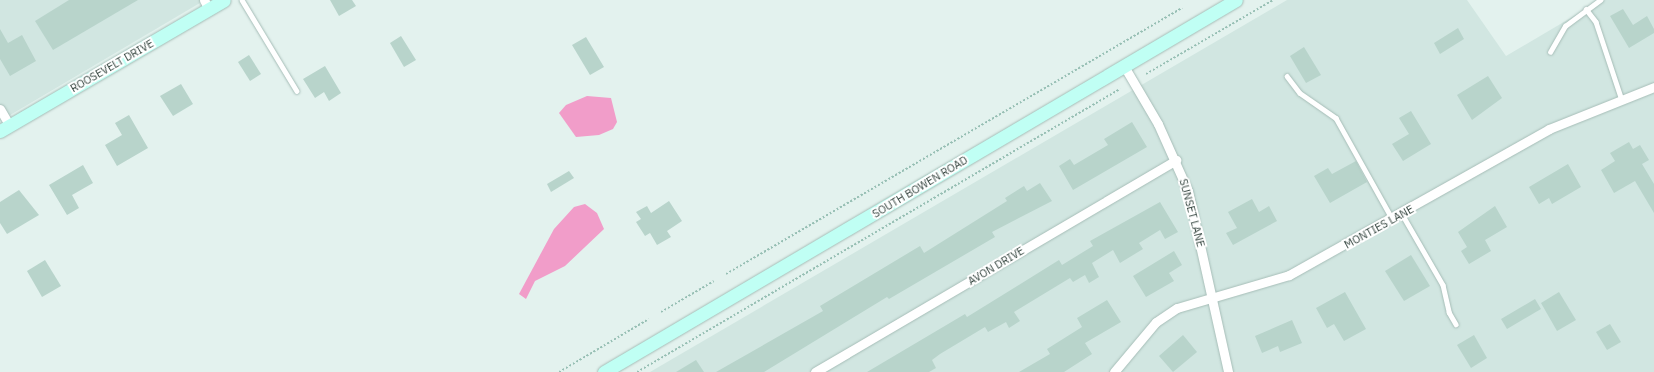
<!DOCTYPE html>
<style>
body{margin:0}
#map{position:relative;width:1654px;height:372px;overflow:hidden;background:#e3f2ee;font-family:"IBM Plex Sans",sans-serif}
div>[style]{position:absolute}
.residential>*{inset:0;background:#d1e6e1}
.water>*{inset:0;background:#f19dc9}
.building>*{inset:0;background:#b8d4cb}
.path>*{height:2px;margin-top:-1px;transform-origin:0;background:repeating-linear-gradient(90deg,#97bfb4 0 2px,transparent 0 4px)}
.roads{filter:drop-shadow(0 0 1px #a6bdb7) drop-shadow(0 0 1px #a6bdb7)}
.lane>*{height:4.5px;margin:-2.25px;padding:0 2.25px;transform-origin:2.25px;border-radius:2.25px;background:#fff}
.street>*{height:9px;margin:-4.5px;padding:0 4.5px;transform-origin:4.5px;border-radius:4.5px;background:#fff}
.secondary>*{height:13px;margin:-6.5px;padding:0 6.5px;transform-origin:6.5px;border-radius:6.5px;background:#c0fff4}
span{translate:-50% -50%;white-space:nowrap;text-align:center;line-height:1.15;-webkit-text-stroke:4px #fff;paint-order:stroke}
.street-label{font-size:11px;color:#33443e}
</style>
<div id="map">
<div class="residential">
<div style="clip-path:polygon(0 0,205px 0,0 121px)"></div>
<div style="clip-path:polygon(1287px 0,1467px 0,1506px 56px,1601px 0,1654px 0,1654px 372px,650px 372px)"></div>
</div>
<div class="water">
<div style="clip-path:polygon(587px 96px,611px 98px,617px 122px,613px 129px,599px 135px,576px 137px,559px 113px,566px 105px)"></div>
<div style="clip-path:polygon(585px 204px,597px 213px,604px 229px,565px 266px,535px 281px,526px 299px,519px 294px,554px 229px,574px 207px)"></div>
</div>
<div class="building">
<div style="clip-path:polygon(69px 0,138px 0,53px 50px,35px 21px)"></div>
<div style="clip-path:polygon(330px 0,352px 0,356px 6px,339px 16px)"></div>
<div style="clip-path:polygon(1623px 9px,1633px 25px,1647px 16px,1654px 29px,1654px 33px,1629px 48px,1610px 16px)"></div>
<div style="clip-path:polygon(1458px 28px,1464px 39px,1440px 54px,1434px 43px)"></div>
<div style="clip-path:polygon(0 29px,8px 43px,22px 35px,36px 61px,10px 76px,0 59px)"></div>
<div style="clip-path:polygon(401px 36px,416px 60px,404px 67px,390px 43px)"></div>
<div style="clip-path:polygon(586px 37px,604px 67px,590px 75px,572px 45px)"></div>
<div style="clip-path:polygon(1304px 47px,1321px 75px,1306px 83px,1290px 56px)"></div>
<div style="clip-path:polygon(249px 55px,261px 74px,250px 81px,238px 62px)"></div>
<div style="clip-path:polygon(325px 66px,341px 93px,329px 101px,324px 92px,315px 98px,303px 79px)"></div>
<div style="clip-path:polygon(1488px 76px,1502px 98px,1472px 120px,1457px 95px)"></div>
<div style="clip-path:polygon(181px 84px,193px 104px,173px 116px,160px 96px)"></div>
<div style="clip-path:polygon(1411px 111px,1431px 144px,1403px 161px,1392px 144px,1409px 134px,1399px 118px)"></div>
<div style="clip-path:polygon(129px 115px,148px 148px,117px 166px,105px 145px,122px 135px,115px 123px)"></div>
<div style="clip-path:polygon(1132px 122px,1147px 147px,1073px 190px,1059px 166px,1070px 159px,1074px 165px,1108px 145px,1104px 139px)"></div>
<div style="clip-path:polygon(1629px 142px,1633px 149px,1640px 145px,1649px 160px,1642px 164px,1654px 184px,1654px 213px,1635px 181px,1614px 193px,1601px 170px,1615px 161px,1610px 153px)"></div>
<div style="clip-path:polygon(1356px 161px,1367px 182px,1330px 203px,1314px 176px,1328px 168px,1332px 174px)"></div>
<div style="clip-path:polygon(1568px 164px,1581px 187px,1552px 204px,1549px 198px,1539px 204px,1529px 187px)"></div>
<div style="clip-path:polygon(83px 165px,93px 183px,72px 195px,79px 208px,67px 215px,49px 185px)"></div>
<div style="clip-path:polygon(569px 171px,574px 178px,551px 192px,547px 184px)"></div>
<div style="clip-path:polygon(1040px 183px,1052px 201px,992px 232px,995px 237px,889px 299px,887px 297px,764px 372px,716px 372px,823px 311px,820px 306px,920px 246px,924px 253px,1007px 201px,1005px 198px,1024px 186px,1027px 191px)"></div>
<div style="clip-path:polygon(19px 190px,39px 215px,7px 234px,0 223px,0 202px)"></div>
<div style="clip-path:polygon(1252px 199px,1259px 212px,1269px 206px,1277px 221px,1233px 245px,1226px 233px,1237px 228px,1228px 212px)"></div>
<div style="clip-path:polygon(669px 201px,682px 221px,667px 231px,671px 237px,657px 245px,650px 233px,645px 236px,636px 222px,641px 219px,636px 212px,647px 206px,651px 213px)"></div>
<div style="clip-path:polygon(1160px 202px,1178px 232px,1165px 239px,1160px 230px,1139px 243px,1143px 249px,1120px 263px,1113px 250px,1092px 263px,1099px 277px,1089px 283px,1085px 275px,1073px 282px,1070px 278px,1014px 312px,1020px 321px,1009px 328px,1006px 322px,988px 332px,985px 327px,940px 354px,932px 360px,936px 368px,929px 372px,867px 372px,965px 314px,967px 317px,1059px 260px,1062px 265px,1093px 246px,1090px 241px)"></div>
<div style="clip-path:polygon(1495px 206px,1507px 227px,1485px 240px,1491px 251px,1469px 264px,1461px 251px,1467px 247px,1458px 232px)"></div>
<div style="clip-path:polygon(1174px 251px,1182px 265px,1169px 273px,1174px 281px,1146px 297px,1133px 276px)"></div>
<div style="clip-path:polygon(1411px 255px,1430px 286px,1404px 301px,1385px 271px)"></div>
<div style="clip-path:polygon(45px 260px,61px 286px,42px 297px,27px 271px)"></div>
<div style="clip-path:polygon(1345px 292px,1366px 329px,1344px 341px,1334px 324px,1327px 328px,1316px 308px)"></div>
<div style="clip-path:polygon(1559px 292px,1576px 320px,1557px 331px,1541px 303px)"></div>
<div style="clip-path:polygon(1535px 299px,1541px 309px,1507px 329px,1501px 319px)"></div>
<div style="clip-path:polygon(1107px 300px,1121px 322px,1085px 343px,1092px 354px,1064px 372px,1019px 372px,1050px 354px,1047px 349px,1082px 327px,1077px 318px)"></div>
<div style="clip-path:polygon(1292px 320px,1302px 343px,1280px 352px,1278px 346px,1262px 353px,1255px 336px)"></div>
<div style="clip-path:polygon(1610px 324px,1621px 342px,1607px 350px,1596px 332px)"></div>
<div style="clip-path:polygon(1183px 335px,1197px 352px,1173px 372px,1159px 356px)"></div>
<div style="clip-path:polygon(1474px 335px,1487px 358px,1471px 368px,1457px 345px)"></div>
<div style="clip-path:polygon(696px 360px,704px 372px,676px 372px)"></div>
</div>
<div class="path">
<div style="left:1146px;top:74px;width:147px;rotate:-30.2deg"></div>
<div style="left:726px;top:274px;width:528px;rotate:-30.26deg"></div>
<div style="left:661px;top:312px;width:61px;rotate:-30.3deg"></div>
<div style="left:559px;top:372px;width:104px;rotate:-30.5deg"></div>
<div style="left:637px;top:372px;width:560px;rotate:-30.37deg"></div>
</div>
<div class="roads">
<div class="lane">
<div style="left:242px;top:0;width:106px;rotate:58.9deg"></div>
<div style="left:1586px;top:9px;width:16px;rotate:52deg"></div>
<div style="left:1596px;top:22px;width:82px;rotate:71.6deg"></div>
<div style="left:1550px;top:52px;width:30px;rotate:-60deg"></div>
<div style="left:1565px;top:26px;width:44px;rotate:-36.6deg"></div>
<div style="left:1287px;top:76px;width:21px;rotate:53deg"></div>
<div style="left:1300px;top:93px;width:44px;rotate:34.8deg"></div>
<div style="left:1336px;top:118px;width:115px;rotate:60.8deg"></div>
<div style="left:1402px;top:214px;width:82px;rotate:60deg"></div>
<div style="left:1443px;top:285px;width:28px;rotate:77deg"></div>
<div style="left:1449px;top:312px;width:14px;rotate:60deg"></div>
</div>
<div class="street">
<div style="left:204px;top:0;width:10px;rotate:61deg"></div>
<div style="left:1124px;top:66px;width:67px;rotate:59.6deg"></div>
<div style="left:1158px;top:124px;width:73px;rotate:65.9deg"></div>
<div style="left:1188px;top:191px;width:185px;rotate:77.5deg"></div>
<div style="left:0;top:109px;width:20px;rotate:60deg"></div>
<div style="left:815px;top:372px;width:419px;rotate:-30.4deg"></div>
<div style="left:1114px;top:372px;width:65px;rotate:-50deg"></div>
<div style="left:1156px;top:322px;width:25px;rotate:-34deg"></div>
<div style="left:1177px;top:308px;width:117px;rotate:-16.4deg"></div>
<div style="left:1289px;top:275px;width:298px;rotate:-29.3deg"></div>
<div style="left:1549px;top:129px;width:113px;rotate:-21.8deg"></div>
</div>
<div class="secondary">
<div style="left:0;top:131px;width:259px;rotate:-30.3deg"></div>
<div style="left:604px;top:372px;width:733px;rotate:-30.48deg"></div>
</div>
</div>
<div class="street-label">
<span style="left:112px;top:66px;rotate:-30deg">ROOSEVELT DRIVE</span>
<span style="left:920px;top:187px;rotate:-31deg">SOUTH BOWEN ROAD</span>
<span style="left:1192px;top:213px;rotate:75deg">SUNSET LANE</span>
<span style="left:1379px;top:227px;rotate:-29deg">MONTIES LANE</span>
<span style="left:996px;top:266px;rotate:-31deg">AVON DRIVE</span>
</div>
</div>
